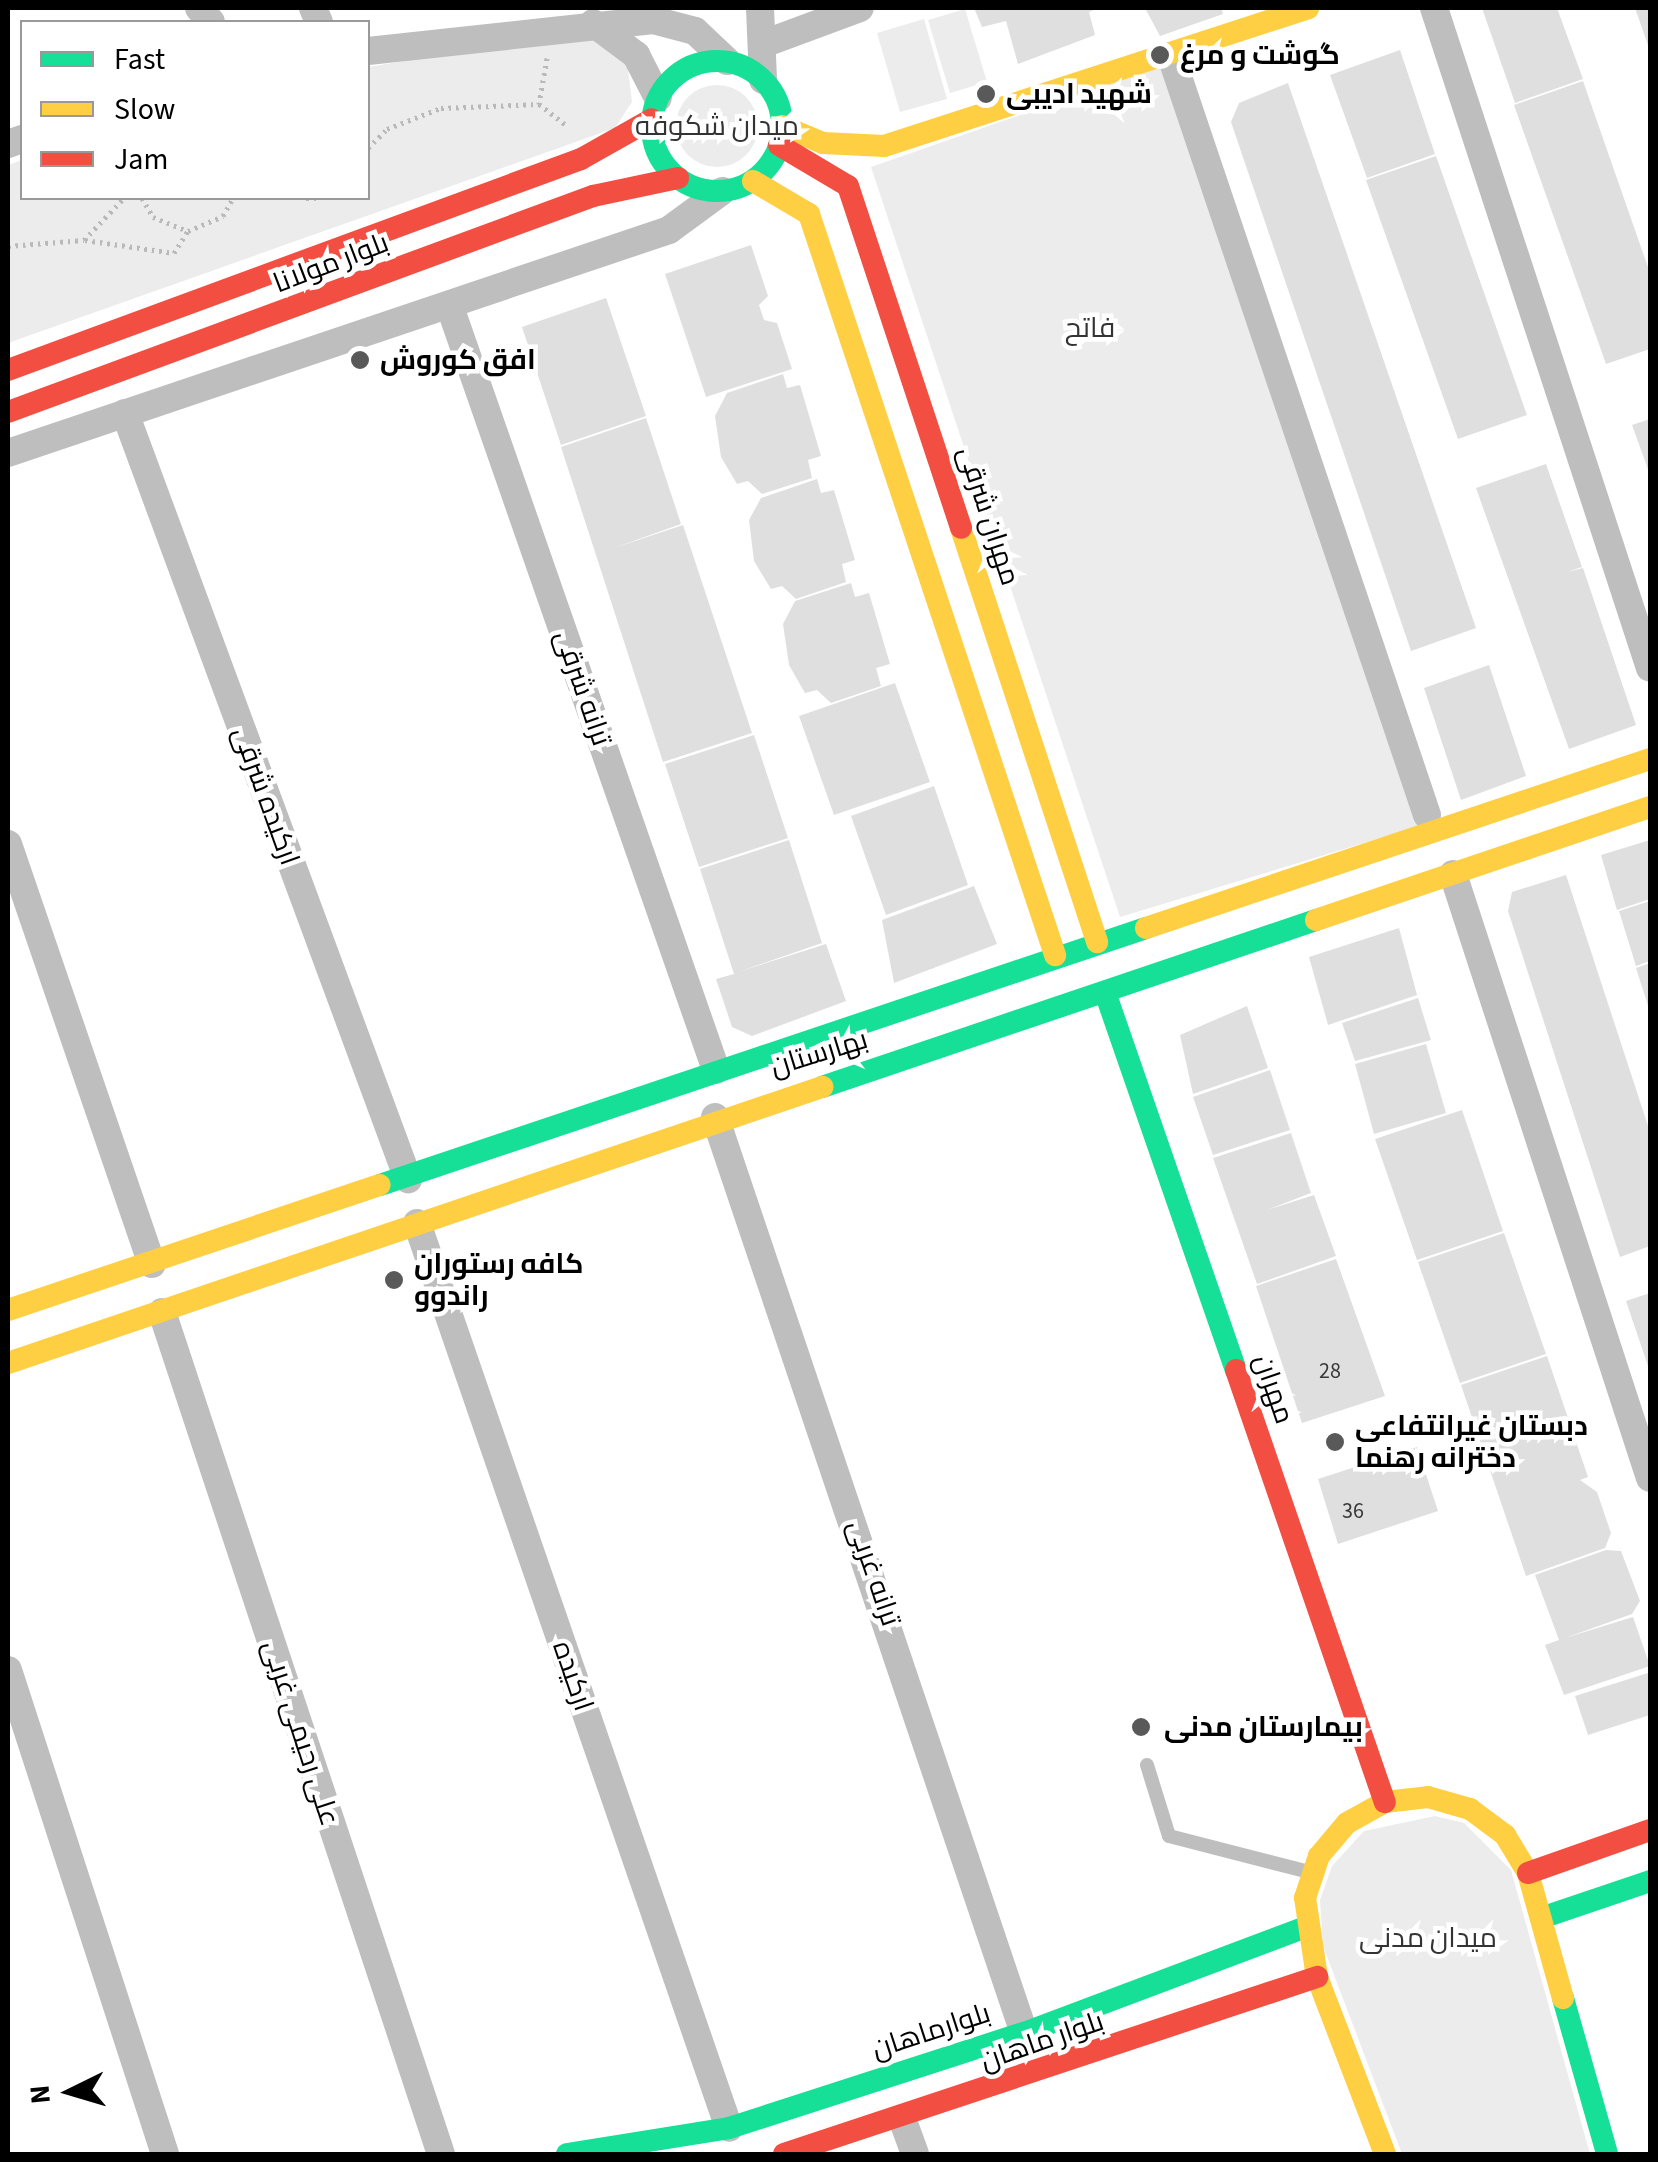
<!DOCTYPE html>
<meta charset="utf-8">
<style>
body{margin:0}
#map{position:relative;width:1658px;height:2162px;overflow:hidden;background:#fff;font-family:"Source Sans 3",Cairo,sans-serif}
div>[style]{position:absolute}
.green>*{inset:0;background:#ececec}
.round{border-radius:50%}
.building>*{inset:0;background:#dfdfdf}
.path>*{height:5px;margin-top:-2.5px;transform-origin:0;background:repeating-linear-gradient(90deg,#b9b9b9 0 2.5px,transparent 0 7.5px)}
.lane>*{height:14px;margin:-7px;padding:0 7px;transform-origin:7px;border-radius:7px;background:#bebebe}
.street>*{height:28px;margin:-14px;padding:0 14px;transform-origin:14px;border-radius:14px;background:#bebebe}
.fast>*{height:22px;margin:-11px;padding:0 11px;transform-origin:11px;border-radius:11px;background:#16e098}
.fast>.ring{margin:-11px;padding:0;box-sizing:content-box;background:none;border:22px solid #16e098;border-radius:50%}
.slow>*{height:22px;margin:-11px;padding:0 11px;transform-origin:11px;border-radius:11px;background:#ffcf43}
.jam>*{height:22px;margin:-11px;padding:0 11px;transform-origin:11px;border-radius:11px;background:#f24e42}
.dots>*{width:28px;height:28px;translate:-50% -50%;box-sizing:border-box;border:5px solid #fff;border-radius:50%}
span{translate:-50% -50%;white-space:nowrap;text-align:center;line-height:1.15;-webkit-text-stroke:9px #fff;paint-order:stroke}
.number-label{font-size:22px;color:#383838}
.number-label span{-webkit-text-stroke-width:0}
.poi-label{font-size:28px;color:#000;font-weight:700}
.left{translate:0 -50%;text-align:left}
.park-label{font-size:28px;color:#333}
.street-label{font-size:28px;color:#000}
.frame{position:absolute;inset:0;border:10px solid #000;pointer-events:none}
.legend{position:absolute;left:20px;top:20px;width:350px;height:180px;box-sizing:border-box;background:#fff;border:2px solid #999;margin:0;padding:12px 18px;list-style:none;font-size:30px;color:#000}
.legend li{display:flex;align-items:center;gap:20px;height:50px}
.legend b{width:50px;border:2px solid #999}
.north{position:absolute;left:20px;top:2042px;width:100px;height:100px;-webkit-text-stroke:8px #fff;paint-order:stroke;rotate:265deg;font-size:28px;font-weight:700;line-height:40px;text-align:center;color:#000}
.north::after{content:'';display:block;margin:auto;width:35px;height:45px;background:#000;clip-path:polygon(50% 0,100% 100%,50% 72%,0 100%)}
</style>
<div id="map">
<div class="green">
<div style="clip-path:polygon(965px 9px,987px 82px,950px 93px,928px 20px)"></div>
<div style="clip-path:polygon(924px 19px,947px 99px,900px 112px,877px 33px)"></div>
<div style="clip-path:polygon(576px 33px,626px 53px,632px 102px,615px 128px,8px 343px,8px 165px,22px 160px,22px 198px,368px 198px,368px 67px)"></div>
<div style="clip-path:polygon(1169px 63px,1420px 826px,1120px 917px,871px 167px)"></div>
<div class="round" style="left:676px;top:85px;width:82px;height:82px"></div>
<div style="clip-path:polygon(1435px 1816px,1464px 1823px,1511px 1870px,1590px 2154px,1402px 2154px,1323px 1946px,1320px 1900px,1332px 1866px,1364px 1831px)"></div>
</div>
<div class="building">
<div style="clip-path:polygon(974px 8px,1099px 8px,1089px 12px,1095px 35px,1018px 64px,1006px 21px,982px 27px)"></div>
<div style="clip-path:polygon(1145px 8px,1221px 8px,1223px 14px,1160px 36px)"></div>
<div style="clip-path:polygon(1482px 8px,1557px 8px,1583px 79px,1515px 103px)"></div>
<div style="clip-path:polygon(1635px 8px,1650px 8px,1650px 51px)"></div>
<div style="clip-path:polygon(1400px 50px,1435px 154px,1367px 178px,1330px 75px)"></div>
<div style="clip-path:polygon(1583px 81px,1650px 273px,1650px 349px,1606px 364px,1514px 105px)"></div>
<div style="clip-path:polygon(1288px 83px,1476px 628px,1411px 651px,1231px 122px,1239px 103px)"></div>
<div style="clip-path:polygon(1436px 156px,1527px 415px,1458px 439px,1366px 180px)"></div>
<div style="clip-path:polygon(751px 245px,768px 296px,759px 305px,764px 320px,777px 323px,792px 369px,706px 397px,665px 274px)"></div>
<div style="clip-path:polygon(606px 298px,646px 416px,561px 445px,522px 327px)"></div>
<div style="clip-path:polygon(783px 374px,787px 388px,800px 385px,821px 456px,808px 460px,812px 478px,762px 494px,748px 481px,737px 484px,721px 457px,715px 416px,727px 393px)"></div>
<div style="clip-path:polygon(646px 418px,681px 524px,611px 549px,683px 525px,752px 733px,663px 762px,561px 447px)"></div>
<div style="clip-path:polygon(1650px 419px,1650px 475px,1632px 425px)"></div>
<div style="clip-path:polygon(1546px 464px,1582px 567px,1567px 572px,1583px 568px,1636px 725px,1569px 749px,1476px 488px)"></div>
<div style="clip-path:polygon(817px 479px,821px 493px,834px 490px,855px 560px,842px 564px,846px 582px,796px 599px,782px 586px,771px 589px,754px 561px,749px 520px,761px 498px)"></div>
<div style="clip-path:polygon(851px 583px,855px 597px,869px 593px,890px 664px,876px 668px,881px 686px,831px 703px,817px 690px,805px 693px,789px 665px,783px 624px,795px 601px)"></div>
<div style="clip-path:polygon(1489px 665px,1526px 776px,1461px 800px,1424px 688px)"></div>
<div style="clip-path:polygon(895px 683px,930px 782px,834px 815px,799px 716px)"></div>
<div style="clip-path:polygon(754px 735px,788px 838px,699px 867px,665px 764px)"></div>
<div style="clip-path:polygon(934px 786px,968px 885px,886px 915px,851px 816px)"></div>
<div style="clip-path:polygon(789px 840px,822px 943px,738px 972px,826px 944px,846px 1001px,752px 1036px,732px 1027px,716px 979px,734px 974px,700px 869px)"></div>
<div style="clip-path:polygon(1650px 840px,1650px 899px,1617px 910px,1601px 855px)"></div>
<div style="clip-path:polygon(1566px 875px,1650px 1132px,1650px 1246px,1620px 1257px,1508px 911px,1512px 892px)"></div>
<div style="clip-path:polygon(974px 886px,997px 944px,894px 983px,882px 920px)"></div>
<div style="clip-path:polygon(1650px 901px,1650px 961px,1636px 966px,1619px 911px)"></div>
<div style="clip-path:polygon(1399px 928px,1417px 995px,1328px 1025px,1309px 957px)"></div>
<div style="clip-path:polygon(1650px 963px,1650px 1012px,1636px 968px)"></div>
<div style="clip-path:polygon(1418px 998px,1431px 1040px,1355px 1061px,1342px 1023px)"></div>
<div style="clip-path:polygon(1247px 1006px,1268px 1068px,1193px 1094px,1180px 1035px)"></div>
<div style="clip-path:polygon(1426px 1044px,1446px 1113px,1374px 1134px,1355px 1064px)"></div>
<div style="clip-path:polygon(1270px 1070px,1290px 1130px,1213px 1155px,1193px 1097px)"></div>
<div style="clip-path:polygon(1462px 1110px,1503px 1231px,1417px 1260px,1375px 1139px)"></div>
<div style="clip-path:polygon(1291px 1133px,1311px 1193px,1267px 1210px,1314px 1195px,1336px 1256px,1257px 1284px,1213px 1158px)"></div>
<div style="clip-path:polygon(1504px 1233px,1546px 1354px,1460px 1383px,1418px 1262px)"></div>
<div style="clip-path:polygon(1336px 1259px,1385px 1396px,1302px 1423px,1256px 1286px)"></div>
<div style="clip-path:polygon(1650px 1293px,1650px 1372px,1626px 1301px)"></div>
<div style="clip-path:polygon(1547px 1356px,1588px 1477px,1580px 1480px,1597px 1492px,1611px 1533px,1605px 1548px,1526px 1576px,1461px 1385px)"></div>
<div style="clip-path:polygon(1417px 1447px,1438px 1511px,1338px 1544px,1318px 1479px)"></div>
<div style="clip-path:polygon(1606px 1550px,1621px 1551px,1640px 1601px,1632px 1614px,1565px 1638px,1633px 1617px,1650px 1666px,1564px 1695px,1545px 1645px,1559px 1640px,1535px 1575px)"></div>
<div style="clip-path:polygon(1648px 1673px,1650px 1715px,1588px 1735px,1575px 1696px)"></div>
</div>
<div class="path">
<div style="left:547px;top:58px;width:47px;rotate:99.9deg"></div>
<div style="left:539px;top:104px;width:37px;rotate:38deg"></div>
<div style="left:368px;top:148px;width:27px;rotate:-45deg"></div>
<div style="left:387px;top:129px;width:58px;rotate:-21.3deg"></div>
<div style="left:441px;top:108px;width:98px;rotate:-2.3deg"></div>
<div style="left:142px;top:198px;width:22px;rotate:60deg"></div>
<div style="left:153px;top:217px;width:38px;rotate:22deg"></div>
<div style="left:188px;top:231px;width:38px;rotate:-23deg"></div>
<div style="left:223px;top:216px;width:21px;rotate:-61deg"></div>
<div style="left:306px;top:198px;width:12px"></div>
<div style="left:85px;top:240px;width:90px;rotate:8.3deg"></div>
<div style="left:174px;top:253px;width:26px;rotate:-58deg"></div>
<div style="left:8px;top:246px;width:76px;rotate:-4.5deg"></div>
<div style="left:84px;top:240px;width:58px;rotate:-46.4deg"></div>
</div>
<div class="lane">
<div style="left:1147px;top:1765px;width:74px;rotate:72.8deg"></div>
<div style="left:1169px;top:1836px;width:145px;rotate:14.4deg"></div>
</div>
<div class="street">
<div style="left:199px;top:8px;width:18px;rotate:49deg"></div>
<div style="left:313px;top:8px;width:15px;rotate:67deg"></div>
<div style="left:760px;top:8px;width:72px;rotate:87.6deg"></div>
<div style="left:1434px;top:8px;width:694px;rotate:71.88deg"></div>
<div style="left:593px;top:23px;width:54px;rotate:36.7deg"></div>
<div style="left:636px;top:55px;width:48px;rotate:62.9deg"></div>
<div style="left:766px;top:43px;width:100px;rotate:-20.4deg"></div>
<div style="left:368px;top:51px;width:287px;rotate:-6.2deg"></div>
<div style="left:653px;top:20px;width:43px;rotate:14.7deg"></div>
<div style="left:695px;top:31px;width:44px;rotate:43.2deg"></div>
<div style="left:1171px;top:56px;width:801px;rotate:71.36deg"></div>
<div style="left:8px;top:144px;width:15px;rotate:-20deg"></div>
<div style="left:450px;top:307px;width:808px;rotate:70.78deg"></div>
<div style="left:125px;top:413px;width:817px;rotate:69.72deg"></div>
<div style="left:8px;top:453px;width:698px;rotate:-18.64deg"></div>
<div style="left:669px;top:230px;width:66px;rotate:-36.3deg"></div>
<div style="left:8px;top:844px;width:444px;rotate:71.1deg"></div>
<div style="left:1453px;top:874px;width:635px;rotate:71.94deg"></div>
<div style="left:715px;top:1117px;width:967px;rotate:71.36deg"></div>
<div style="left:417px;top:1223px;width:957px;rotate:70.98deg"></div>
<div style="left:162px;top:1312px;width:887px;rotate:71.67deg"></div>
<div style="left:8px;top:1670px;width:509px;rotate:72.03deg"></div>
<div style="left:903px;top:2121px;width:35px;rotate:70deg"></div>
</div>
<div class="fast">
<div class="ring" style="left:652px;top:61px;width:108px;height:108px"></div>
<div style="left:1106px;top:995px;width:397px;rotate:70.9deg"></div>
<div style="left:822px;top:1087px;width:521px;rotate:-18.68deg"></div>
<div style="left:380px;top:1185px;width:808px;rotate:-18.55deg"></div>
<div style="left:1541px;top:1918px;width:115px;rotate:-18.7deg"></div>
<div style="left:1563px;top:1998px;width:162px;rotate:74.2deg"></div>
<div style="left:567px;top:2154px;width:164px;rotate:-9.1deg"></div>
<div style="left:729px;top:2128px;width:310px;rotate:-17.9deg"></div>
<div style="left:1024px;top:2033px;width:299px;rotate:-20.6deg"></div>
</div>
<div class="slow">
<div style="left:782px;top:126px;width:44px;rotate:22.5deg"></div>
<div style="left:823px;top:143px;width:61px;rotate:2.8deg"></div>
<div style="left:884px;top:146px;width:446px;rotate:-18deg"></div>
<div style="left:753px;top:181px;width:65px;rotate:30.5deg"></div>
<div style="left:809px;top:214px;width:781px;rotate:71.63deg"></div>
<div style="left:961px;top:528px;width:436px;rotate:71.8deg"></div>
<div style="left:1316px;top:920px;width:353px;rotate:-18.7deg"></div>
<div style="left:1146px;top:928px;width:532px;rotate:-18.54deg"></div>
<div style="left:8px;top:1310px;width:392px;rotate:-18.6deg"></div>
<div style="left:8px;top:1363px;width:860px;rotate:-18.73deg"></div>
<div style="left:1385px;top:2154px;width:190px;rotate:-111deg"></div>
<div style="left:1317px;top:1977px;width:80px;rotate:-98.6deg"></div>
<div style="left:1305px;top:1898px;width:44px;rotate:-71.6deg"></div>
<div style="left:1319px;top:1856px;width:43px;rotate:-49.7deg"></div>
<div style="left:1347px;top:1823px;width:43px;rotate:-28.9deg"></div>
<div style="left:1385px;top:1802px;width:43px;rotate:-6.6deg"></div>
<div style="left:1428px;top:1797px;width:44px;rotate:15.9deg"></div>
<div style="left:1470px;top:1809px;width:44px;rotate:36.6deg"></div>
<div style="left:1505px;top:1835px;width:44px;rotate:58.8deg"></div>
<div style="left:1528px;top:1873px;width:130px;rotate:74.4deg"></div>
</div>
<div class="jam">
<div style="left:779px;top:145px;width:80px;rotate:30.7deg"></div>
<div style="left:848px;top:186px;width:360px;rotate:71.7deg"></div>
<div style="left:8px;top:370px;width:611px;rotate:-20.22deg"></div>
<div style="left:581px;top:159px;width:81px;rotate:-29.4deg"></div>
<div style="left:8px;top:412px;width:624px;rotate:-20.27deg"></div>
<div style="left:593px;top:196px;width:87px;rotate:-12deg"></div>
<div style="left:1236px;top:1370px;width:457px;rotate:71deg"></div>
<div style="left:1528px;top:1873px;width:129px;rotate:-19.4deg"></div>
<div style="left:784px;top:2154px;width:562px;rotate:-18.37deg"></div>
</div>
<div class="dots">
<div style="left:1160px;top:55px;background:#595959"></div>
<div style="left:986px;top:94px;background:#595959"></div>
<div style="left:360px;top:360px;background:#595959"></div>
<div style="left:394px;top:1280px;background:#595959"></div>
<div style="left:1335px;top:1442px;background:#595959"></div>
<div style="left:1141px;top:1727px;background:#595959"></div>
</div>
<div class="number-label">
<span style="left:1330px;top:1372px">28</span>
<span style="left:1353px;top:1512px">36</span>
</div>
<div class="poi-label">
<span class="left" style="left:1180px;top:55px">گوشت و مرغ</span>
<span class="left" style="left:1006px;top:94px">شهید ادیبی</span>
<span class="left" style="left:380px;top:360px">افق کوروش</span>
<span class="left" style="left:414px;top:1280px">کافه رستوران<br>راندوو</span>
<span class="left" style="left:1355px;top:1442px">دبستان غیرانتفاعی<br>دخترانه رهنما</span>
<span class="left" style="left:1164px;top:1727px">بیمارستان مدنی</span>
</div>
<div class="park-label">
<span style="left:717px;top:126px">میدان شکوفه</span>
<span style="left:1090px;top:328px">فاتح</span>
<span style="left:1428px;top:1938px">میدان مدنی</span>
</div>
<div class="street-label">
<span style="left:331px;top:263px;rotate:-21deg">بلوار مولانا</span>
<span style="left:989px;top:516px;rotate:72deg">مهران شرقی</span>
<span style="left:583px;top:688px;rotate:71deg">ترانه شرقی</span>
<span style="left:266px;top:796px;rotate:70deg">ارکیده شرقی</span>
<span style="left:819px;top:1053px;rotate:-17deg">بهارستان</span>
<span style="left:1274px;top:1389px;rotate:71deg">مهران</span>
<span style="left:874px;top:1573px;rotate:71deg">ترانه غربی</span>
<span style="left:573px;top:1676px;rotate:71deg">ارکیده</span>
<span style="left:301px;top:1733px;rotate:72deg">علی رحیمی غربی</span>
<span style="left:931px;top:2031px;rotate:-18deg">بلوارماهان</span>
<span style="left:1042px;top:2041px;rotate:-19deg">بلوار ماهان</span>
</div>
<div class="frame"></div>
<ul class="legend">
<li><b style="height:12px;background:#16e098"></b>Fast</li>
<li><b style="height:12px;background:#ffcf43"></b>Slow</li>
<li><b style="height:12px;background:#f24e42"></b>Jam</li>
</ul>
<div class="north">N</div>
</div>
